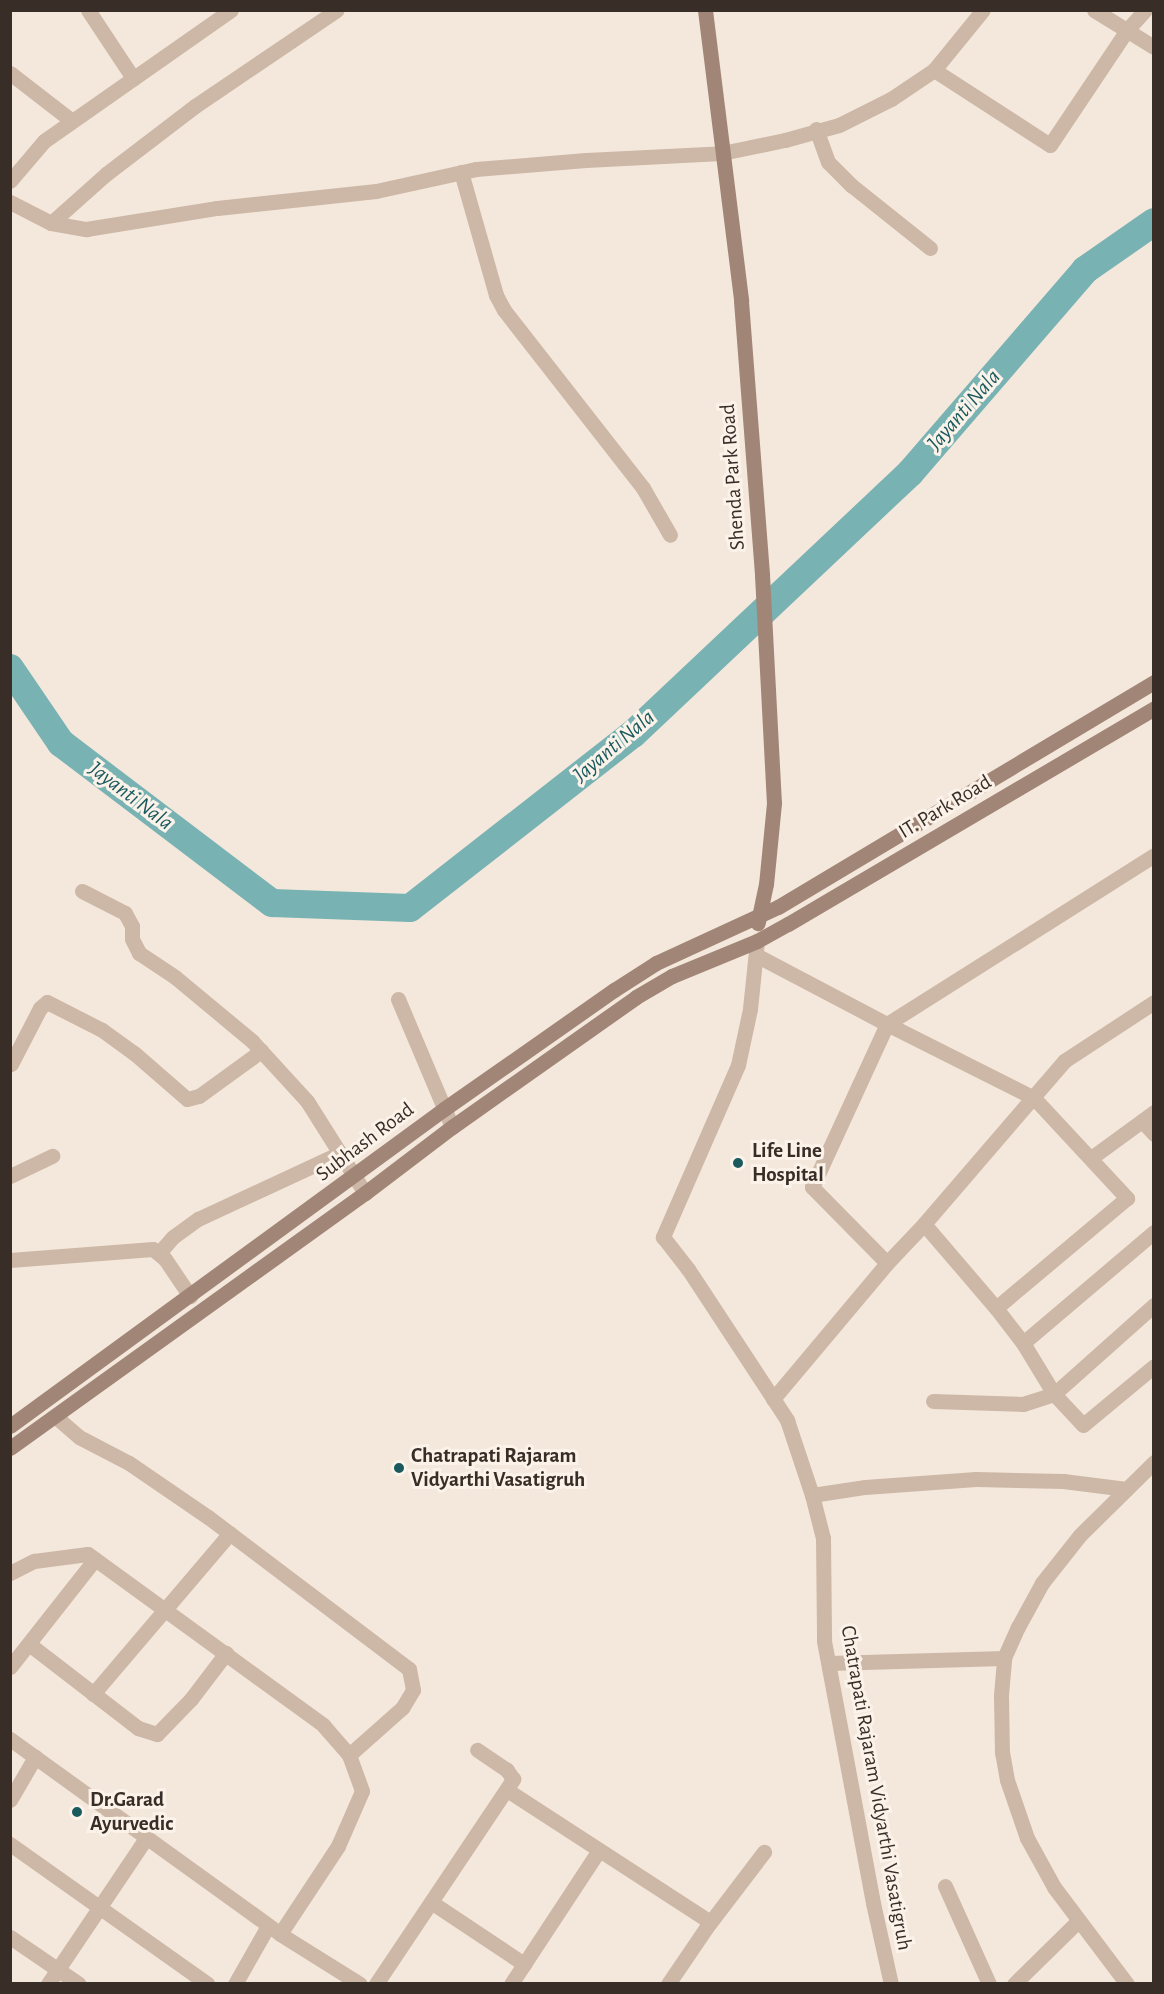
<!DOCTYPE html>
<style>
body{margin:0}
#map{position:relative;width:1164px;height:1994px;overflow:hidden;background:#f4e8dc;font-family:"Alegreya Sans",sans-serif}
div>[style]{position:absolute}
.river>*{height:28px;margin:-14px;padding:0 14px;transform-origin:14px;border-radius:14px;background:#78b2b3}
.minor>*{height:15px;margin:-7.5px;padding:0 7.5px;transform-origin:7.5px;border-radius:7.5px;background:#cdb8a7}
.tertiary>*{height:15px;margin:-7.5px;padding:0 7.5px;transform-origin:7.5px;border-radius:7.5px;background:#cdb8a7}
.secondary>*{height:15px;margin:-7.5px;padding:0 7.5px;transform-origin:7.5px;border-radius:7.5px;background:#a18678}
.dots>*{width:16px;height:16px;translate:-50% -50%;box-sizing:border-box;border:3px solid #fbf2e9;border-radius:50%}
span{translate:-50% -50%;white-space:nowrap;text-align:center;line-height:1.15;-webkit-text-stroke:6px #fbf2e9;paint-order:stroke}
.street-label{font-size:21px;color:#392d28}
.poi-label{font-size:21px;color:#392d28;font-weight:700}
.left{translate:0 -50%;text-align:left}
.water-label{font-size:22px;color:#1a5a5e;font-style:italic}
.frame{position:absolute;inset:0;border:12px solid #392d28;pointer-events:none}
</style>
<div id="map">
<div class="river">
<div style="left:10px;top:668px;width:91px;rotate:55.8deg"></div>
<div style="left:61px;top:743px;width:265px;rotate:37.2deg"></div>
<div style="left:272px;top:903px;width:138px;rotate:2.1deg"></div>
<div style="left:410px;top:908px;width:283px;rotate:-38deg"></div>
<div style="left:633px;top:734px;width:381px;rotate:-43.3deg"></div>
<div style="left:910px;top:473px;width:268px;rotate:-49.2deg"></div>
<div style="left:1085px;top:270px;width:84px;rotate:-34.8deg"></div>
</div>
<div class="minor">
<div style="left:88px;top:10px;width:82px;rotate:56.5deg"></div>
<div style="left:1094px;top:10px;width:70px;rotate:31.7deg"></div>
<div style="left:934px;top:70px;width:138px;rotate:32.9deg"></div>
<div style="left:1050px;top:145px;width:138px;rotate:-56.2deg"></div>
<div style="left:1127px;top:30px;width:27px;rotate:-48deg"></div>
<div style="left:10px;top:73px;width:78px;rotate:37.7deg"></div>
<div style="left:816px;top:129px;width:35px;rotate:70deg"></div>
<div style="left:828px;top:162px;width:33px;rotate:45deg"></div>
<div style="left:851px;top:185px;width:101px;rotate:38.6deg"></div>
<div style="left:461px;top:172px;width:128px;rotate:74.1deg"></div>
<div style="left:496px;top:295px;width:17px;rotate:62deg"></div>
<div style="left:504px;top:310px;width:226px;rotate:52deg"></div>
<div style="left:643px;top:488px;width:54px;rotate:60.1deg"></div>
<div style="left:10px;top:181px;width:52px;rotate:-49.6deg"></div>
<div style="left:44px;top:141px;width:228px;rotate:-35deg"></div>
<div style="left:10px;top:202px;width:46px;rotate:27.1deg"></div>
<div style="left:51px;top:223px;width:36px;rotate:10deg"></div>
<div style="left:86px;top:229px;width:133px;rotate:-9.1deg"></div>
<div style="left:217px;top:208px;width:160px;rotate:-6.1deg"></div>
<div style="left:376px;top:191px;width:102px;rotate:-12.4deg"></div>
<div style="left:476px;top:169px;width:110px;rotate:-4.7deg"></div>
<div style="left:586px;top:160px;width:136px;rotate:-2.9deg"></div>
<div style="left:722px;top:153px;width:64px;rotate:-11.7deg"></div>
<div style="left:785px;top:140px;width:56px;rotate:-15.5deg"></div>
<div style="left:839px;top:125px;width:58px;rotate:-26.6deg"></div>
<div style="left:891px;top:99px;width:52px;rotate:-34deg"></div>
<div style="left:934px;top:70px;width:77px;rotate:-50.8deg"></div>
<div style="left:51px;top:223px;width:74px;rotate:-41.7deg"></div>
<div style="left:106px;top:174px;width:112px;rotate:-37.4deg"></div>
<div style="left:195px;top:106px;width:171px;rotate:-34.1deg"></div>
<div style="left:82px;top:891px;width:48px;rotate:27.1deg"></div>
<div style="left:125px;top:913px;width:15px;rotate:62deg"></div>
<div style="left:132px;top:926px;width:13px;rotate:90deg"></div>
<div style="left:132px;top:939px;width:16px;rotate:63deg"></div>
<div style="left:139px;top:953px;width:43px;rotate:33.7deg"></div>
<div style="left:175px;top:977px;width:100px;rotate:39.7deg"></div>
<div style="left:252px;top:1041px;width:81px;rotate:47.5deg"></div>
<div style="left:307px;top:1101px;width:109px;rotate:57.8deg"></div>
<div style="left:757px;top:941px;width:68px;rotate:95.9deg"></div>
<div style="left:750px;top:1009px;width:57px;rotate:102.1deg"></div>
<div style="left:738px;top:1065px;width:188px;rotate:113.6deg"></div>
<div style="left:663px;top:1237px;width:41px;rotate:52deg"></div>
<div style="left:688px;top:1269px;width:181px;rotate:56.7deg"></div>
<div style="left:787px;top:1420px;width:79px;rotate:71.6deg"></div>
<div style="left:812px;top:1495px;width:44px;rotate:75.7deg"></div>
<div style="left:823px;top:1538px;width:103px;rotate:89.4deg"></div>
<div style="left:824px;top:1641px;width:267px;rotate:79.4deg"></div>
<div style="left:873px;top:1903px;width:83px;rotate:77.5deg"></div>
<div style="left:756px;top:955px;width:148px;rotate:27.8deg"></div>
<div style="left:887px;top:1024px;width:316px;rotate:-32.3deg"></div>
<div style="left:398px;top:999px;width:139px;rotate:67.1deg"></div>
<div style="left:11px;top:1064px;width:63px;rotate:-62.6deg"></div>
<div style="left:40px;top:1008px;width:9px;rotate:-41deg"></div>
<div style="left:47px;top:1002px;width:62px;rotate:27deg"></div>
<div style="left:102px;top:1030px;width:39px;rotate:36deg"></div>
<div style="left:134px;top:1053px;width:70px;rotate:41deg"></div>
<div style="left:187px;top:1099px;width:12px;rotate:-14deg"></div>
<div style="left:199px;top:1096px;width:77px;rotate:-36deg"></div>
<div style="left:1142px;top:1121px;width:18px;rotate:47deg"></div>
<div style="left:1091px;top:1158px;width:78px;rotate:-36.1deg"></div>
<div style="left:10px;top:1176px;width:47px;rotate:-25.5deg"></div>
<div style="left:924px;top:1224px;width:111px;rotate:49.4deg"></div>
<div style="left:996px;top:1308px;width:44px;rotate:52.4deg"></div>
<div style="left:1023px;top:1343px;width:60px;rotate:58.7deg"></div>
<div style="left:1054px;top:1394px;width:42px;rotate:46.9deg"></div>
<div style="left:1083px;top:1425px;width:92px;rotate:-39.7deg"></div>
<div style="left:159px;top:1253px;width:21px;rotate:-49deg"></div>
<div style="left:173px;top:1237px;width:31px;rotate:-36deg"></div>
<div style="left:198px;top:1219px;width:157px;rotate:-24.9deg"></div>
<div style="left:10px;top:1260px;width:143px;rotate:-4.4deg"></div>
<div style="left:153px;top:1249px;width:16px;rotate:40deg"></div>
<div style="left:165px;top:1259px;width:45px;rotate:56deg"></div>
<div style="left:887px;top:1263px;width:107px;rotate:-134.6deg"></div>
<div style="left:812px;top:1187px;width:179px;rotate:-65.3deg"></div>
<div style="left:887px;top:1024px;width:165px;rotate:26.7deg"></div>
<div style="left:1034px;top:1098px;width:137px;rotate:47.1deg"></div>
<div style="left:1127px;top:1198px;width:171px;rotate:140deg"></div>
<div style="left:1023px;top:1343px;width:172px;rotate:-40.3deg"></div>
<div style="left:773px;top:1399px;width:177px;rotate:-50deg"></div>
<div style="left:887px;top:1263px;width:54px;rotate:-46.5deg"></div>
<div style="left:924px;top:1224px;width:215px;rotate:-49.3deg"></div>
<div style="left:1064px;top:1061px;width:108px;rotate:-33.2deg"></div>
<div style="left:933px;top:1401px;width:90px;rotate:1.9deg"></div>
<div style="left:1023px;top:1404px;width:33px;rotate:-18deg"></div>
<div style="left:1054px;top:1394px;width:134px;rotate:-41.7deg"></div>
<div style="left:56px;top:1417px;width:30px;rotate:41deg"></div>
<div style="left:79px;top:1437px;width:56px;rotate:27.5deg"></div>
<div style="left:129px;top:1463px;width:96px;rotate:34.4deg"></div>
<div style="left:208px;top:1517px;width:252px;rotate:37.1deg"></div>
<div style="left:409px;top:1669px;width:21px;rotate:79deg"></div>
<div style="left:413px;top:1690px;width:21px;rotate:121deg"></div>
<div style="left:402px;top:1708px;width:71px;rotate:138.4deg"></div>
<div style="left:812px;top:1495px;width:54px;rotate:-8.6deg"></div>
<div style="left:865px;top:1487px;width:111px;rotate:-4.1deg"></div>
<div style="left:976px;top:1479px;width:87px;rotate:1.3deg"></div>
<div style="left:1063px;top:1481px;width:64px;rotate:7.2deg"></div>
<div style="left:10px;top:1573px;width:27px;rotate:-27deg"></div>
<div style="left:34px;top:1561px;width:54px;rotate:-7.4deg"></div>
<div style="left:88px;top:1554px;width:291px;rotate:36deg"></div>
<div style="left:323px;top:1725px;width:40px;rotate:49deg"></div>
<div style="left:349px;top:1755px;width:38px;rotate:70deg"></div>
<div style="left:362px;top:1791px;width:60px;rotate:113.6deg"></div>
<div style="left:338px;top:1846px;width:105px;rotate:123.4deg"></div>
<div style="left:29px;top:1644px;width:138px;rotate:37.6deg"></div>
<div style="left:138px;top:1728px;width:20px;rotate:18deg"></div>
<div style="left:157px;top:1734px;width:49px;rotate:-45.8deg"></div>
<div style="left:191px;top:1699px;width:58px;rotate:-52.7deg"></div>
<div style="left:829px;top:1663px;width:175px;rotate:-1.6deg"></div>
<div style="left:10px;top:1667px;width:137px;rotate:-51.8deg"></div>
<div style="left:93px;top:1694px;width:211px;rotate:-49.6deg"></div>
<div style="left:10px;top:1739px;width:333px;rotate:35.8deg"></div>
<div style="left:280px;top:1934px;width:94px;rotate:32deg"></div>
<div style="left:507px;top:1790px;width:242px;rotate:33deg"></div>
<div style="left:10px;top:1800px;width:50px;rotate:-59.8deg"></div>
<div style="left:10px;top:1844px;width:242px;rotate:35.3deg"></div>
<div style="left:945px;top:1886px;width:107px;rotate:65.8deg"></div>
<div style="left:431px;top:1902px;width:112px;rotate:33.7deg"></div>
<div style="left:10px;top:1937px;width:83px;rotate:34.3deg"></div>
<div style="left:48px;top:1984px;width:176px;rotate:-56.1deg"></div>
<div style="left:235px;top:1984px;width:67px;rotate:-60.4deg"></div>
<div style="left:376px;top:1984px;width:247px;rotate:-56.2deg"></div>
<div style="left:513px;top:1779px;width:11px;rotate:-124deg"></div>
<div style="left:507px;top:1770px;width:36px;rotate:-146deg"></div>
<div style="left:511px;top:1984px;width:160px;rotate:-56.7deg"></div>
<div style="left:668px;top:1984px;width:68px;rotate:-55.8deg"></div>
<div style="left:706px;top:1928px;width:96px;rotate:-52.7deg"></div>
</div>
<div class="tertiary">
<div style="left:1014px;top:1984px;width:90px;rotate:-44.5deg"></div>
<div style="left:1127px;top:1984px;width:121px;rotate:-127deg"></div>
<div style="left:1054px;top:1887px;width:56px;rotate:-118.9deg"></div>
<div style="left:1027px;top:1838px;width:61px;rotate:-109deg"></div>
<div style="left:1007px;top:1780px;width:27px;rotate:-100deg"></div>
<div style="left:1002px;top:1753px;width:58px;rotate:-91deg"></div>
<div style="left:1001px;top:1695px;width:37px;rotate:-85deg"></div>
<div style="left:1004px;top:1658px;width:34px;rotate:-66deg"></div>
<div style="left:1018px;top:1627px;width:50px;rotate:-61.4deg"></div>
<div style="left:1042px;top:1583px;width:61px;rotate:-51.6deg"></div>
<div style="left:1080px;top:1535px;width:104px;rotate:-44.6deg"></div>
</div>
<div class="secondary">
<div style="left:705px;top:10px;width:293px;rotate:82.9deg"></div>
<div style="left:741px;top:301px;width:275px;rotate:85.6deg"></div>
<div style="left:762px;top:575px;width:228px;rotate:87deg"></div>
<div style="left:774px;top:803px;width:81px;rotate:95.6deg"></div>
<div style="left:766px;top:884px;width:40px;rotate:102deg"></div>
<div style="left:10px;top:1426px;width:537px;rotate:-36.14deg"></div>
<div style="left:444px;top:1109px;width:208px;rotate:-35deg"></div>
<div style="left:614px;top:990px;width:50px;rotate:-32.7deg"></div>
<div style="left:656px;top:963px;width:134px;rotate:-24.7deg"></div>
<div style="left:778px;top:907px;width:438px;rotate:-30.9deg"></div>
<div style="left:10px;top:1448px;width:437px;rotate:-35.7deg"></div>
<div style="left:365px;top:1193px;width:109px;rotate:-37.2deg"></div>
<div style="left:452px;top:1127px;width:225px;rotate:-35.2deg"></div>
<div style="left:636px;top:997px;width:42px;rotate:-30.3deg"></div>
<div style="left:672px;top:976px;width:92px;rotate:-22.4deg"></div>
<div style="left:757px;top:941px;width:35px;rotate:-29deg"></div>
<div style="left:788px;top:924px;width:425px;rotate:-30.5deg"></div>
</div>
<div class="dots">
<div style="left:738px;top:1163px;background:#1a5a5e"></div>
<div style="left:399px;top:1468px;background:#1a5a5e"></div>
<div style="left:77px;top:1812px;background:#1a5a5e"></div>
</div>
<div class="street-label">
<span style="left:733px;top:477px;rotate:-94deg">Shenda Park Road</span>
<span style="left:945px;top:807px;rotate:-31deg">IT. Park Road</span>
<span style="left:365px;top:1142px;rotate:-37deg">Subhash Road</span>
<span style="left:876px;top:1788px;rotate:80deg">Chatrapati Rajaram Vidyarthi Vasatigruh</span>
</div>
<div class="poi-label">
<span class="left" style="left:752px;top:1163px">Life Line<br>Hospital</span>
<span class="left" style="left:411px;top:1468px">Chatrapati Rajaram<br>Vidyarthi Vasatigruh</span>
<span class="left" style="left:90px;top:1812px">Dr.Garad<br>Ayurvedic</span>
</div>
<div class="water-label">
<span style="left:964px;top:410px;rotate:-49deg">Jayanti Nala</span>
<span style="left:614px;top:746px;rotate:-40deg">Jayanti Nala</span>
<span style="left:131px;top:796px;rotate:37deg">Jayanti Nala</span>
</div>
<div class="frame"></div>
</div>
